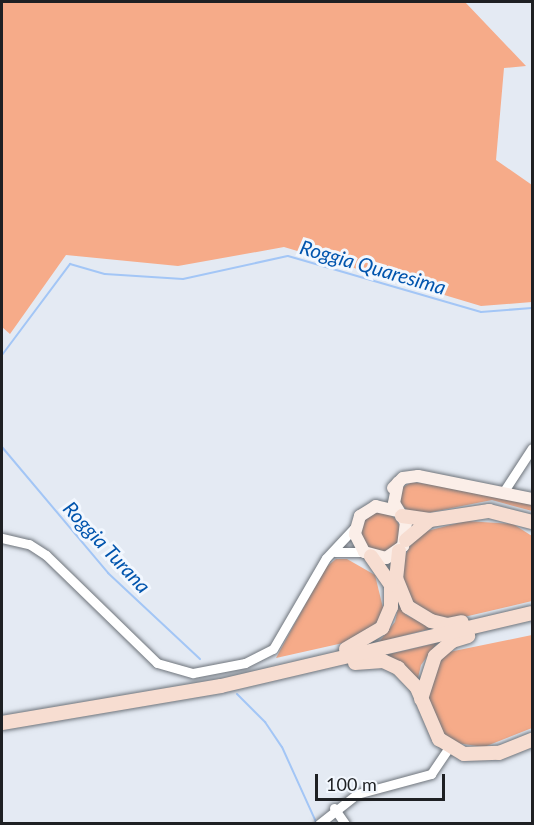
<!DOCTYPE html>
<style>
body{margin:0}
#map{position:relative;width:534px;height:825px;overflow:hidden;background:#e4eaf3;font-family:Lato,sans-serif}
div>[style]{position:absolute}
.green>*{inset:0;background:#f6ab89}
.round{border-radius:50%}
.stream>*{height:2px;margin:-1px;padding:0 1px;transform-origin:1px;border-radius:1px;background:#a3c6f6}
.roads{filter:drop-shadow(0 0 2px #6e747b) drop-shadow(0 0 2px #6e747b)}
.street>*{height:9px;margin:-4.5px;padding:0 4.5px;transform-origin:4.5px;border-radius:4.5px;background:#fff}
.secondary>*{height:12px;margin:-6px;padding:0 6px;transform-origin:6px;border-radius:6px;background:#fbeee8}
.primary>*{height:14px;margin:-7px;padding:0 7px;transform-origin:7px;border-radius:7px;background:#f7ddd1}
span{translate:-50% -50%;white-space:nowrap;text-align:center;line-height:1.15;-webkit-text-stroke:6px #f2f7fe;paint-order:stroke}
.water-label{font-size:20px;color:#0054ad;font-style:italic}
.frame{position:absolute;inset:0;border:3px solid #1e2023;pointer-events:none}
.scale{position:absolute;left:315px;top:774px;width:130px;height:27px;box-sizing:border-box;border:3px solid #1e2023;border-top:0;padding-left:8px;font-size:18px;line-height:21px;white-space:nowrap;color:#1e2023;-webkit-text-stroke:4px #f2f7fe;paint-order:stroke}
</style>
<div id="map">
<div class="green">
<div style="clip-path:polygon(2px 2px,465px 2px,526px 66px,504px 68px,496px 160px,532px 185px,532px 302px,481px 306px,284px 247px,178px 266px,66px 255px,10px 334px,2px 327px)"></div>
<div style="clip-path:polygon(412px 482px,483px 491px,532px 505px,532px 511px,492px 500px,422px 514px,409px 512px,399px 502px,400px 489px)"></div>
<div class="round" style="left:360px;top:512px;width:40px;height:40px"></div>
<div style="clip-path:polygon(466px 521px,513px 524px,532px 536px,532px 601px,447px 621px,417px 609px,400px 581px,401px 563px,412px 543px,427px 531px)"></div>
<div style="clip-path:polygon(336px 559px,347px 559px,375px 575px,384px 612px,376px 628px,361px 639px,276px 658px,325px 568px)"></div>
<div style="clip-path:polygon(399px 604px,406px 615px,433px 628px,379px 642px,395px 622px)"></div>
<div style="clip-path:polygon(532px 635px,532px 728px,484px 747px,449px 742px,426px 705px,433px 667px,449px 652px)"></div>
<div style="clip-path:polygon(437px 643px,421px 665px,417px 682px,377px 657px)"></div>
</div>
<div class="stream">
<div style="left:2px;top:355px;width:114px;rotate:-53.2deg"></div>
<div style="left:70px;top:264px;width:36px;rotate:16deg"></div>
<div style="left:105px;top:274px;width:78px;rotate:3.7deg"></div>
<div style="left:183px;top:279px;width:107px;rotate:-12.4deg"></div>
<div style="left:288px;top:256px;width:201px;rotate:16.2deg"></div>
<div style="left:481px;top:312px;width:51px;rotate:-4.5deg"></div>
<div style="left:2px;top:447px;width:165px;rotate:49.9deg"></div>
<div style="left:108px;top:573px;width:126px;rotate:43.1deg"></div>
<div style="left:237px;top:694px;width:40px;rotate:45deg"></div>
<div style="left:265px;top:722px;width:30px;rotate:56deg"></div>
<div style="left:282px;top:747px;width:85px;rotate:65.6deg"></div>
</div>
<div class="roads">
<div class="street">
<div style="left:504px;top:491px;width:51px;rotate:-56.9deg"></div>
<div style="left:2px;top:538px;width:28px;rotate:13deg"></div>
<div style="left:29px;top:544px;width:20px;rotate:33deg"></div>
<div style="left:46px;top:555px;width:155px;rotate:44.2deg"></div>
<div style="left:157px;top:663px;width:37px;rotate:16deg"></div>
<div style="left:193px;top:673px;width:53px;rotate:-10.9deg"></div>
<div style="left:245px;top:663px;width:31px;rotate:-27deg"></div>
<div style="left:273px;top:649px;width:105px;rotate:-59.8deg"></div>
<div style="left:326px;top:558px;width:42px;rotate:-46.9deg"></div>
<div style="left:335px;top:552px;width:29px"></div>
<div style="left:334px;top:808px;width:19px;rotate:55deg"></div>
<div style="left:319px;top:824px;width:48px;rotate:-38.3deg"></div>
<div style="left:357px;top:794px;width:77px;rotate:-15.1deg"></div>
<div style="left:431px;top:774px;width:32px;rotate:-56deg"></div>
</div>
<div class="secondary">
<div style="left:393px;top:488px;width:14px;rotate:-45deg"></div>
<div style="left:403px;top:478px;width:15px;rotate:-8deg"></div>
<div style="left:418px;top:476px;width:116px;rotate:11.4deg"></div>
<div style="left:397px;top:511px;width:22px;rotate:-167deg"></div>
<div style="left:376px;top:506px;width:19px;rotate:148deg"></div>
<div style="left:360px;top:516px;width:19px;rotate:106deg"></div>
<div style="left:355px;top:534px;width:20px;rotate:63deg"></div>
<div style="left:364px;top:552px;width:23px;rotate:15deg"></div>
<div style="left:386px;top:558px;width:21px;rotate:-35deg"></div>
<div style="left:403px;top:546px;width:23px;rotate:-83deg"></div>
<div style="left:406px;top:523px;width:23px;rotate:-121deg"></div>
<div style="left:394px;top:503px;width:21px;rotate:-79deg"></div>
</div>
<div class="primary">
<div style="left:402px;top:516px;width:28px;rotate:8deg"></div>
<div style="left:430px;top:520px;width:60px;rotate:-8.7deg"></div>
<div style="left:489px;top:511px;width:44px;rotate:14.3deg"></div>
<div style="left:406px;top:540px;width:31px;rotate:-40deg"></div>
<div style="left:399px;top:551px;width:27px;rotate:96deg"></div>
<div style="left:396px;top:578px;width:31px;rotate:68deg"></div>
<div style="left:408px;top:607px;width:27px;rotate:31deg"></div>
<div style="left:431px;top:621px;width:16px;rotate:14deg"></div>
<div style="left:447px;top:625px;width:15px;rotate:-11deg"></div>
<div style="left:346px;top:649px;width:42px;rotate:-30.3deg"></div>
<div style="left:382px;top:628px;width:23px;rotate:-67deg"></div>
<div style="left:391px;top:607px;width:22px;rotate:-90deg"></div>
<div style="left:391px;top:585px;width:35px;rotate:-125deg"></div>
<div style="left:355px;top:663px;width:28px;rotate:-4deg"></div>
<div style="left:383px;top:661px;width:17px;rotate:25deg"></div>
<div style="left:398px;top:668px;width:28px;rotate:46deg"></div>
<div style="left:417px;top:688px;width:56px;rotate:66.7deg"></div>
<div style="left:439px;top:739px;width:29px;rotate:31deg"></div>
<div style="left:464px;top:754px;width:35px;rotate:-2deg"></div>
<div style="left:499px;top:753px;width:35px;rotate:-22deg"></div>
<div style="left:421px;top:699px;width:45px;rotate:-72deg"></div>
<div style="left:435px;top:656px;width:23px;rotate:-41deg"></div>
<div style="left:452px;top:641px;width:17px;rotate:-17deg"></div>
<div style="left:2px;top:723px;width:222px;rotate:-9.6deg"></div>
<div style="left:221px;top:686px;width:319px;rotate:-13.2deg"></div>
</div>
</div>
<div class="water-label">
<span style="left:373px;top:267px;rotate:16deg">Roggia Quaresima</span>
<span style="left:107px;top:547px;rotate:47deg">Roggia Turana</span>
</div>
<div class="frame"></div>
<div class="scale">100 m</div>
</div>
